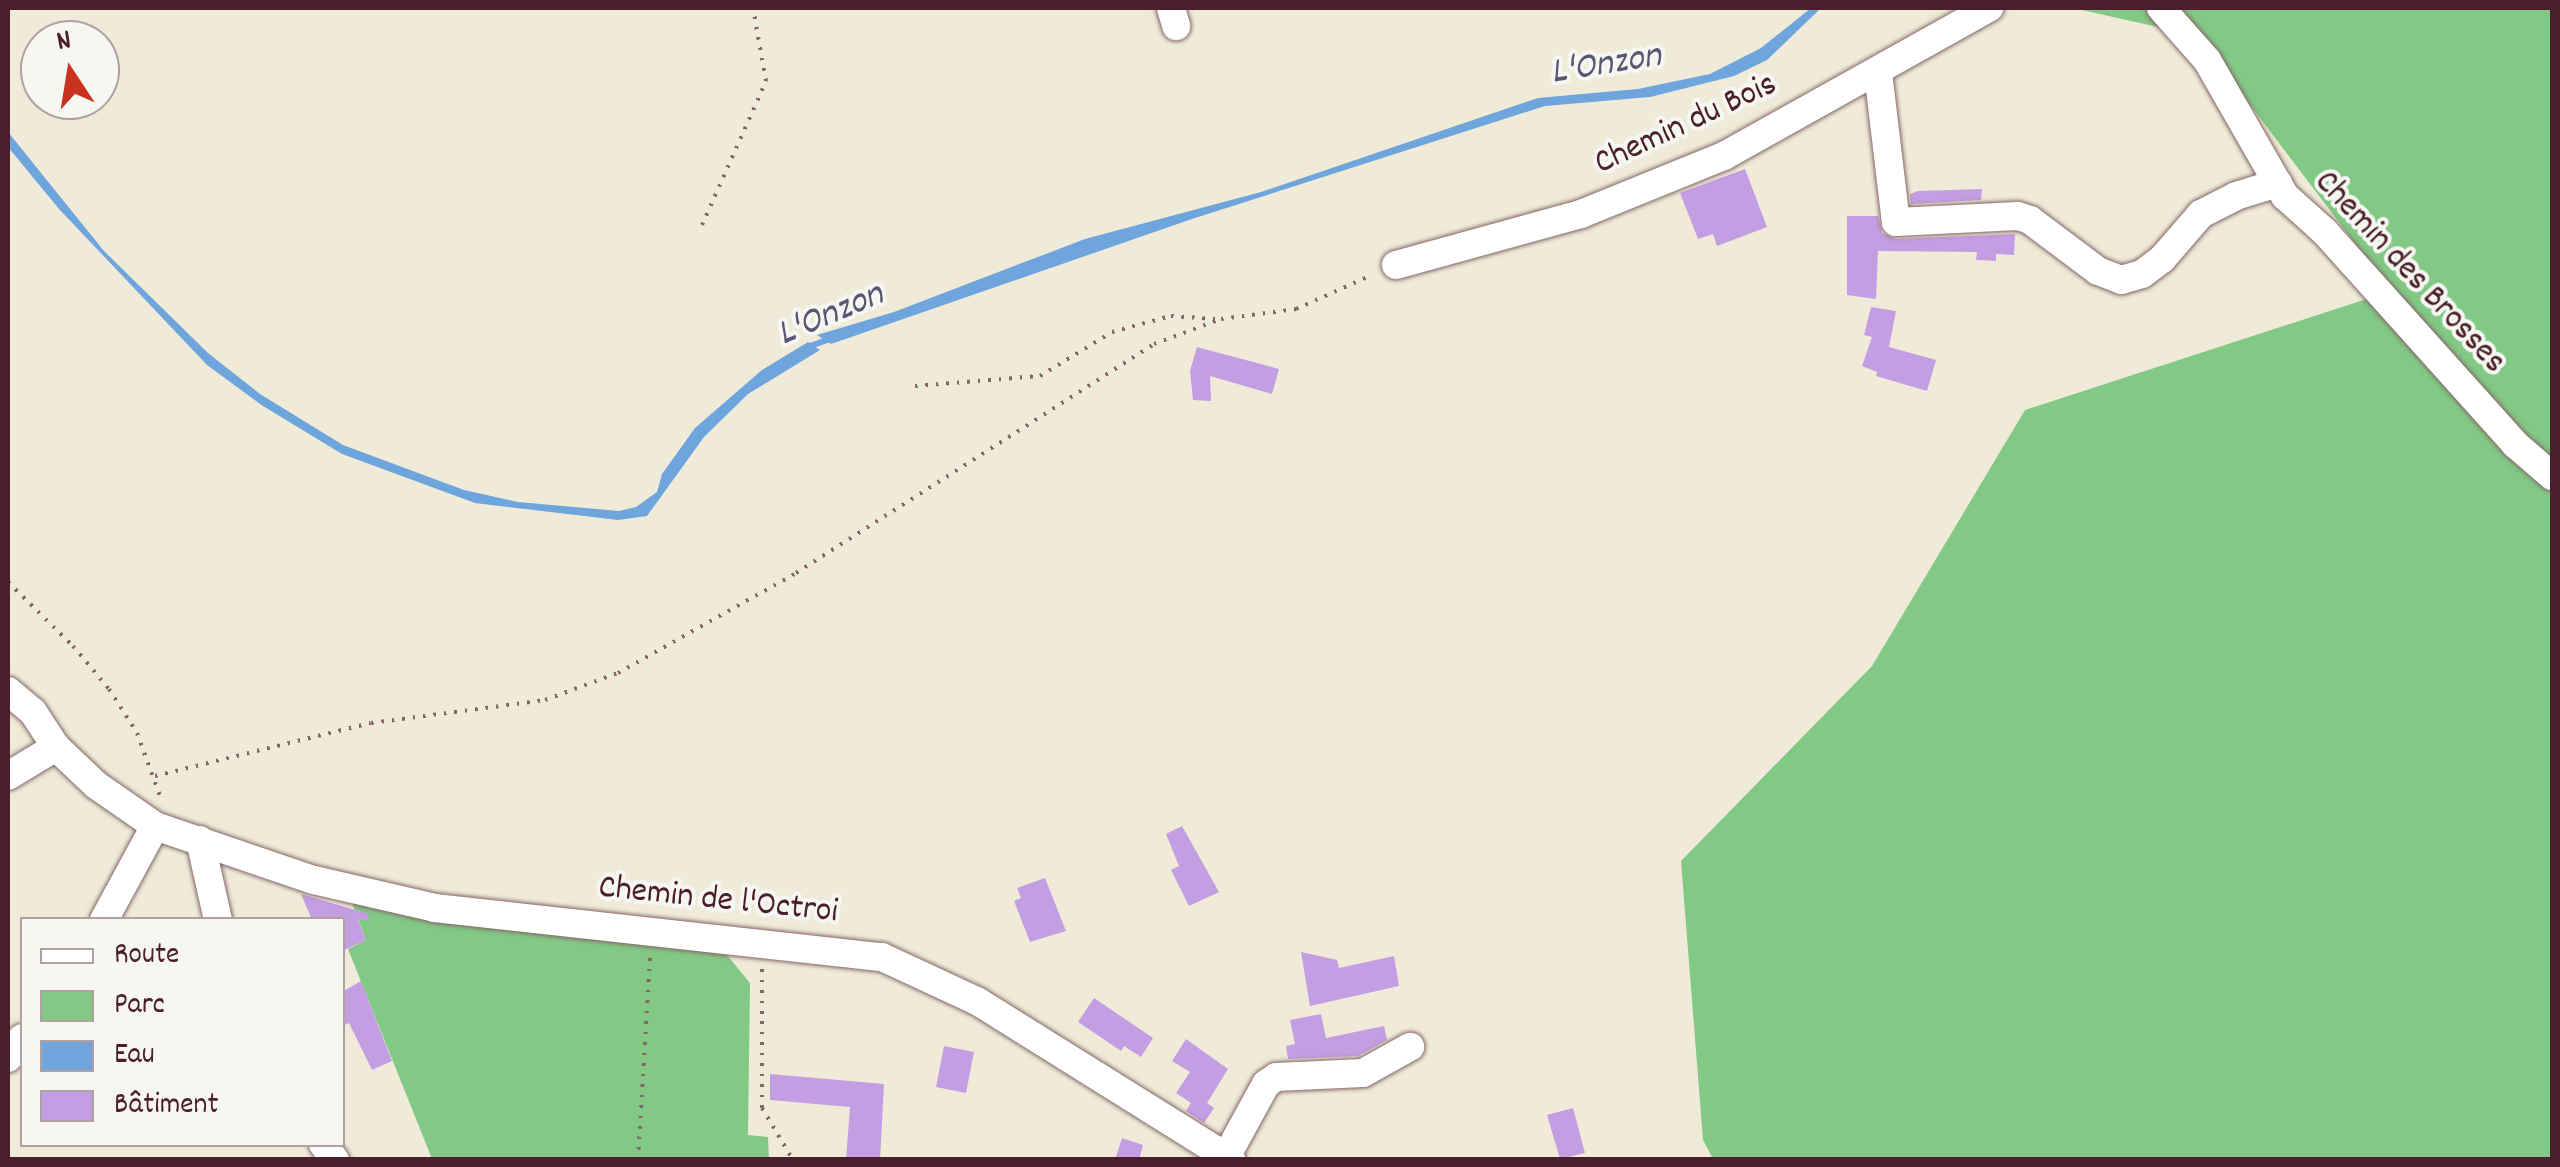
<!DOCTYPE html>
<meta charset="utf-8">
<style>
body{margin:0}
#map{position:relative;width:2560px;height:1167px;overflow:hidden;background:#f0ebd8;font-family:Dekko,sans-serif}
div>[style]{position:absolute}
.green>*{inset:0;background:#82c985}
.water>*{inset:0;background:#6fa5dd}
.stream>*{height:6px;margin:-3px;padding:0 3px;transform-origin:3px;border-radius:3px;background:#6fa5dd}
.building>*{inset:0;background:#c49ee2}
.path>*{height:4px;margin-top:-2px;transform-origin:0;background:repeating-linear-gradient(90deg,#846668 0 2.5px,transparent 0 10.5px)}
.roads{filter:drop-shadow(0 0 2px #846668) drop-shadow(0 0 2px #846668)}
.minor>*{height:28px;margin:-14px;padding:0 14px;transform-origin:14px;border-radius:14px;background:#fff}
span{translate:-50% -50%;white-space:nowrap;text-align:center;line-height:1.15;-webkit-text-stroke:8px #f6f6f2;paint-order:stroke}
.street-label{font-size:35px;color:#4a1f2b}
.water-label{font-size:38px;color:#595572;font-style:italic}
.frame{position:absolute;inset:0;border:10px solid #4a1f2b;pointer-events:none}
.legend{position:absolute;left:20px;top:917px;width:325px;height:230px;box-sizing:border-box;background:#f6f6f2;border:2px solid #b1a0a2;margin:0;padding:12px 18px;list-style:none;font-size:30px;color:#4a1f2b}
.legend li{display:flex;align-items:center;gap:20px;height:50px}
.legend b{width:50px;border:2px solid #b1a0a2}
.north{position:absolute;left:20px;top:20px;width:100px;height:100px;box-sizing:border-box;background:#f6f6f2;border:2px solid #b1a0a2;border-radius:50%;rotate:348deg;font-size:28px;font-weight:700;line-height:40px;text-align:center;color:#4a1f2b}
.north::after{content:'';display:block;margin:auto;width:35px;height:45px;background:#c8321e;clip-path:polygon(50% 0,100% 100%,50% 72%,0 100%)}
</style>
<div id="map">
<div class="green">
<div style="clip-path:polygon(2073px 8px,2552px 8px,2552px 1159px,1713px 1159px,1703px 1140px,1681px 861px,1872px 666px,2025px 410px,2391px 291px,2198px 36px)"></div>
<div style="clip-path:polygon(350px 898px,403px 912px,727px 955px,750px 983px,748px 1135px,768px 1137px,769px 1159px,432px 1159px,348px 949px,366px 940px)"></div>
</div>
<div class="water">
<div style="clip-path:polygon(1811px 8px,1821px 8px,1767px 60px,1734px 76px,1650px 97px,1545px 106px,1192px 219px,831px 344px,817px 335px,894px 312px,1085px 239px,1261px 192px,1538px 98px,1638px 89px,1710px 74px,1761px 48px)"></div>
<div style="clip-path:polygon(8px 132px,104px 251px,208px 353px,260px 394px,343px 445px,464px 490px,518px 502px,619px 511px,636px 507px,657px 492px,662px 474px,695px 428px,762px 370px,808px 342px,820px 350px,748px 394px,704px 437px,647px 516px,618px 520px,475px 503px,342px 454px,263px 406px,207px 365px,59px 209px,8px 147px)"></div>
</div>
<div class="stream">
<div style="left:807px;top:347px;width:28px;rotate:-19deg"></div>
</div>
<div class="building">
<div style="clip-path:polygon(1745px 169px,1767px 227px,1717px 246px,1713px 234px,1698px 239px,1680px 193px)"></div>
<div style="clip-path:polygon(1982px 189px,1981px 200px,1911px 204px,1910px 194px,1918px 191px)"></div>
<div style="clip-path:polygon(1847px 216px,1878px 216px,1882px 233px,1896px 239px,2015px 234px,2014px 255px,1996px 254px,1996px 261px,1976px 260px,1977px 252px,1878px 251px,1876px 299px,1847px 295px)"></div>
<div style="clip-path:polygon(1871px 307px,1896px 311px,1889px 347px,1936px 360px,1927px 391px,1876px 376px,1877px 372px,1862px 366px,1872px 337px,1864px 335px)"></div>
<div style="clip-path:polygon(1197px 347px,1279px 369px,1272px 394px,1210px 376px,1211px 401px,1193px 400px,1190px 371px)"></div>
<div style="clip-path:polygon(1182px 826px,1219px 892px,1189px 906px,1171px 870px,1179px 866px,1166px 834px)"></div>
<div style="clip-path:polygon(1045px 878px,1066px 931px,1030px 942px,1014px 901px,1021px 898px,1017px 888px)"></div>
<div style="clip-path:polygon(301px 894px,369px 914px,368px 920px,358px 920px,366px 940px,342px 951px,342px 920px,312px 920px)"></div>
<div style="clip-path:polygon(1301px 952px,1337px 960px,1339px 968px,1394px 956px,1399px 986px,1310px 1006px)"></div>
<div style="clip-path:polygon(361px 981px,392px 1061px,372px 1070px,349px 1023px,342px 1026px,342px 992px)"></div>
<div style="clip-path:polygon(1094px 998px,1153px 1038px,1141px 1057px,1124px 1046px,1121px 1051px,1078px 1022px)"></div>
<div style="clip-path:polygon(1321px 1014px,1326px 1038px,1384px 1026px,1387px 1040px,1358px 1056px,1288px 1059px,1286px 1046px,1295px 1044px,1290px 1020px)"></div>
<div style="clip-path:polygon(1186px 1039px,1228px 1069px,1207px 1103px,1214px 1108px,1204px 1123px,1186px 1111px,1191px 1103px,1176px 1093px,1190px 1072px,1172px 1061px)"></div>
<div style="clip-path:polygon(944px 1046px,974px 1052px,966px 1093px,936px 1087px)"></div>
<div style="clip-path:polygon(770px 1074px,884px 1084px,880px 1160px,846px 1160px,850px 1107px,770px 1100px)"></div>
<div style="clip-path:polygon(1573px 1108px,1585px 1153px,1560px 1159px,1547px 1115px)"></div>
<div style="clip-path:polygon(1122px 1138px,1143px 1145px,1139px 1160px,1115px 1160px)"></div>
</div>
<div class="path">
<div style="left:702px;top:225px;width:158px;rotate:-66deg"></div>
<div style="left:766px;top:81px;width:74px;rotate:-100.1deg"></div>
<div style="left:915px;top:386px;width:125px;rotate:-4.6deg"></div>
<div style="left:1040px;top:376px;width:84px;rotate:-31.4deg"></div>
<div style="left:1112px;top:332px;width:61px;rotate:-15.2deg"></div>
<div style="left:1171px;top:316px;width:45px;rotate:3.8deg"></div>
<div style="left:8px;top:582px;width:91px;rotate:44.6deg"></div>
<div style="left:73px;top:646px;width:56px;rotate:50.1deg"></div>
<div style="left:109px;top:689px;width:52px;rotate:57.5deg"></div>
<div style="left:137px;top:733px;width:70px;rotate:70deg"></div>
<div style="left:155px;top:776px;width:222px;rotate:-13.8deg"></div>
<div style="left:371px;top:723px;width:176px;rotate:-7.5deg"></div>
<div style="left:545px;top:700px;width:78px;rotate:-20.3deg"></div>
<div style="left:618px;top:673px;width:204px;rotate:-29.3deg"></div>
<div style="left:796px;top:573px;width:425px;rotate:-32.6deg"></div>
<div style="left:1154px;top:344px;width:72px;rotate:-20.5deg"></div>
<div style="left:1221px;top:319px;width:76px;rotate:-7.6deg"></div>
<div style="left:1296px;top:309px;width:83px;rotate:-24.1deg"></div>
<div style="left:762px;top:969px;width:139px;rotate:90deg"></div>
<div style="left:762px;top:1108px;width:61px;rotate:59.2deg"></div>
<div style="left:638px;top:1160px;width:204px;rotate:-86.6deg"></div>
</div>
<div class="roads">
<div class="minor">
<div style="left:1171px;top:8px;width:19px;rotate:74deg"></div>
<div style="left:2161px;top:8px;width:69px;rotate:48.5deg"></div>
<div style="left:2207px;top:60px;width:157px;rotate:60.2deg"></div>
<div style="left:2285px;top:196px;width:54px;rotate:42deg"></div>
<div style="left:2325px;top:232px;width:285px;rotate:48.1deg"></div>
<div style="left:2515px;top:444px;width:49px;rotate:40.9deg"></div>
<div style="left:1878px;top:72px;width:151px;rotate:83.2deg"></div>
<div style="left:1896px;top:222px;width:122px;rotate:-2.8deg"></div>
<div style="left:2018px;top:216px;width:13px;rotate:18deg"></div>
<div style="left:2030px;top:220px;width:85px;rotate:36.9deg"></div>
<div style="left:2098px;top:271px;width:25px;rotate:21deg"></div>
<div style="left:2121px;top:280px;width:22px;rotate:-16deg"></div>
<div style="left:2142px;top:274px;width:25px;rotate:-37deg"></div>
<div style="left:2162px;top:259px;width:60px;rotate:-49.1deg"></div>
<div style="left:2201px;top:214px;width:39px;rotate:-27deg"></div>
<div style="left:2236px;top:196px;width:44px;rotate:-17.2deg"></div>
<div style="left:1396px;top:265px;width:192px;rotate:-15.4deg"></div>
<div style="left:1581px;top:214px;width:154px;rotate:-22.1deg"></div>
<div style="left:1724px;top:156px;width:304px;rotate:-29.2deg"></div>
<div style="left:8px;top:691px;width:33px;rotate:40deg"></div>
<div style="left:33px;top:712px;width:42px;rotate:56.7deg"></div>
<div style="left:8px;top:776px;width:56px;rotate:-31.1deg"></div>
<div style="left:56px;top:747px;width:55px;rotate:43.5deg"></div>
<div style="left:96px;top:785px;width:72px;rotate:34.8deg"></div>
<div style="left:155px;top:826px;width:168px;rotate:18.8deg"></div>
<div style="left:314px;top:880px;width:124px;rotate:13deg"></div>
<div style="left:435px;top:908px;width:450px;rotate:6.3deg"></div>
<div style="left:882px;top:957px;width:105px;rotate:24.9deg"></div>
<div style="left:977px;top:1001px;width:300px;rotate:32deg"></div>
<div style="left:200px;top:840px;width:82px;rotate:77.3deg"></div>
<div style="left:104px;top:920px;width:107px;rotate:-61.5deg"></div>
<div style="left:8px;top:1058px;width:24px;rotate:-55deg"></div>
<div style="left:323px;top:1144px;width:20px;rotate:53deg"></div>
<div style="left:1226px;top:1157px;width:83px;rotate:-61.3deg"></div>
<div style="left:1266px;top:1084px;width:12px;rotate:-35deg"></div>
<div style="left:1276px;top:1077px;width:87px;rotate:-2.6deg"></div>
<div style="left:1363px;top:1073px;width:54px;rotate:-29deg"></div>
</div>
</div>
<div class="street-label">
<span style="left:1686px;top:125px;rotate:-25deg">Chemin du Bois</span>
<span style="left:2409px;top:273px;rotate:47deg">Chemin des Brosses</span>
<span style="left:718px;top:901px;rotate:6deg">Chemin de l'Octroi</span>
</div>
<div class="water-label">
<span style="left:1606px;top:66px;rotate:-9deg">L'Onzon</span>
<span style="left:831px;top:316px;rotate:-23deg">L'Onzon</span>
</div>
<div class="frame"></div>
<ul class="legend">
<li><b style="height:12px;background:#fff"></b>Route</li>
<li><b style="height:28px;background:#82c985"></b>Parc</li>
<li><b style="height:28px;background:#6fa5dd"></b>Eau</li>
<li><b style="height:28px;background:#c49ee2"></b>Bâtiment</li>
</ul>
<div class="north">N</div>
</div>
